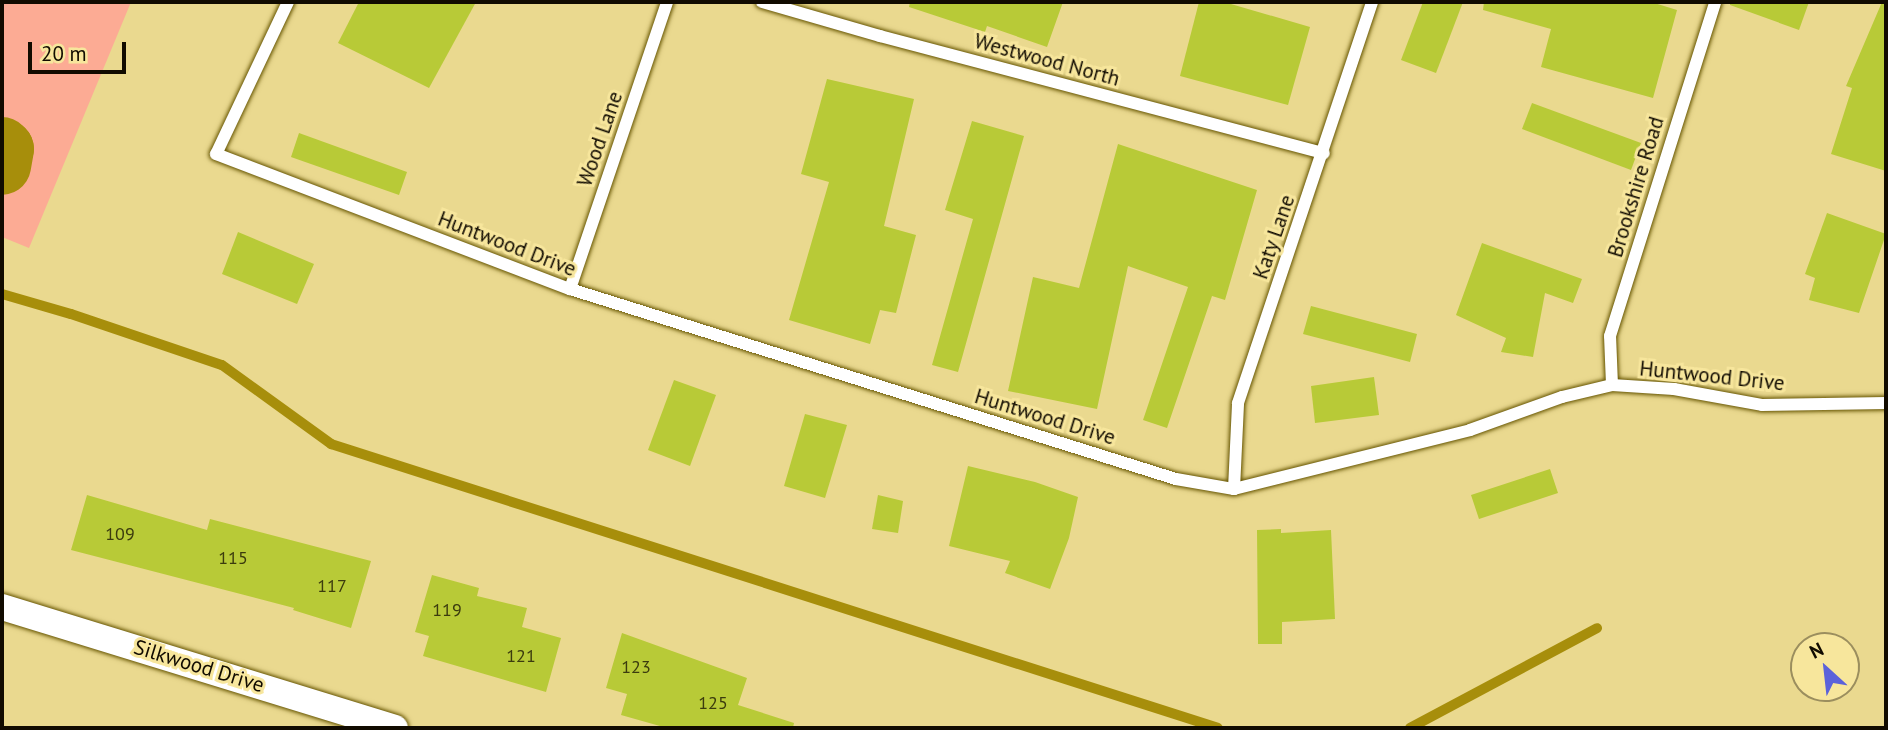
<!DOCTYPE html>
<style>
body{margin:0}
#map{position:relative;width:1888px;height:730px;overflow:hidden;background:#ead98f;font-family:"PT Sans",sans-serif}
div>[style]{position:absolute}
.green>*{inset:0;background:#fcab94}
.stream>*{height:10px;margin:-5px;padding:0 5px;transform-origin:5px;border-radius:5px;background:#a78e0b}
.river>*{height:58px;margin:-29px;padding:0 29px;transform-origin:29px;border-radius:29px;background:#a78e0b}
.building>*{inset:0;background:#b8ca37}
.roads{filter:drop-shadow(0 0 2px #650) drop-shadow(0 0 2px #650)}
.lane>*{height:12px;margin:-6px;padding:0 6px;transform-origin:6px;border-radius:6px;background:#fff}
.street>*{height:26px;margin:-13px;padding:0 13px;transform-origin:13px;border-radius:13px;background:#fff}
span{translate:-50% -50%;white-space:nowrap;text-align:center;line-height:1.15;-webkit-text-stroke:6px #f7e69c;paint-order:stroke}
.number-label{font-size:18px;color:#3b3b0e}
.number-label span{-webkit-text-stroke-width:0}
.street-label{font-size:21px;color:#110b00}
.frame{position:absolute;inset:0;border:4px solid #110b00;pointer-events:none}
.north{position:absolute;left:1790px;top:632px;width:70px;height:70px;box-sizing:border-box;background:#f7e69c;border:2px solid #9b8e5e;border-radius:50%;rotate:333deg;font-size:19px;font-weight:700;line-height:28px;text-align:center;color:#110b00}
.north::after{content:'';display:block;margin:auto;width:24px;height:32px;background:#5b62da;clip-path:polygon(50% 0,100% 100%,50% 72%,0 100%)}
.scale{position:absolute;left:28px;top:42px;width:98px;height:32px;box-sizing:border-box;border:4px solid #110b00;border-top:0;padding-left:9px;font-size:21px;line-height:24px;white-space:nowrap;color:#110b00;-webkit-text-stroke:5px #f7e69c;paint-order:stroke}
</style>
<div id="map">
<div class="green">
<div style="clip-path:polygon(2px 2px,131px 2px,29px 248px,2px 237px)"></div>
</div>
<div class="stream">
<div style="left:2px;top:294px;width:72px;rotate:16.2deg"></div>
<div style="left:71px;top:314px;width:159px;rotate:18.7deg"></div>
<div style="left:222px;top:365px;width:135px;rotate:35.9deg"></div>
<div style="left:331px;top:444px;width:931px;rotate:17.75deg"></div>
<div style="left:1410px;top:728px;width:212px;rotate:-28.1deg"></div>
</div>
<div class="river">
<div style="left:2px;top:146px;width:4px;rotate:45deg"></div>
<div style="left:5px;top:149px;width:17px;rotate:100deg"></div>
</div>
<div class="building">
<div style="clip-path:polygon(359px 2px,476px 2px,429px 88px,338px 43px)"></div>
<div style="clip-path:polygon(910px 2px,1063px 2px,1047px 47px,987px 26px,985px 32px,909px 7px)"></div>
<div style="clip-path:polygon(1199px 2px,1224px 2px,1310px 27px,1288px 105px,1180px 76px)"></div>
<div style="clip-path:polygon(1423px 2px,1463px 2px,1436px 73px,1401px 60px)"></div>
<div style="clip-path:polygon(1484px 2px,1651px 2px,1677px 10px,1653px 98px,1541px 67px,1551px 29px,1483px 10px)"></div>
<div style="clip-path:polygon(1730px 2px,1809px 2px,1799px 30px,1730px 5px)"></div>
<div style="clip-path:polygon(1882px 2px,1886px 2px,1886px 171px,1831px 154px,1852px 88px,1846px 86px)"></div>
<div style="clip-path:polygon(827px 79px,914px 99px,884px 226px,916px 235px,896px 313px,880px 310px,870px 344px,789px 320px,829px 182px,801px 174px)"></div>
<div style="clip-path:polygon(1532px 103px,1641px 143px,1631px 170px,1522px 129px)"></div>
<div style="clip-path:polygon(972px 121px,1024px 136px,958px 372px,932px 365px,973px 219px,945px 210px)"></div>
<div style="clip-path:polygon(299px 133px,407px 172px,399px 195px,291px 157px)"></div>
<div style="clip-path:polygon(1118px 144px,1257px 190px,1225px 300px,1212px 296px,1167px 428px,1143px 420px,1188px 287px,1128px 266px,1097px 409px,1008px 391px,1033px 277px,1079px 288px)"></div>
<div style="clip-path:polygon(1827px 213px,1886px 234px,1859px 313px,1809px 300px,1815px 278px,1805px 274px)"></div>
<div style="clip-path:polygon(238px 232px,314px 264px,297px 304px,222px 274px)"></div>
<div style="clip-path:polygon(1482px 243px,1582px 279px,1573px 303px,1545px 293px,1533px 357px,1501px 352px,1506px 338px,1456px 315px)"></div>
<div style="clip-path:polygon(1311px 306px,1417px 334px,1410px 362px,1303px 334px)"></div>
<div style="clip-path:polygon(1374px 377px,1379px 415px,1315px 423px,1311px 386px)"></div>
<div style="clip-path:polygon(674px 380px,716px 395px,690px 466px,648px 450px)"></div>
<div style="clip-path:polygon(805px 414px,847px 425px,825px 498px,784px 486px)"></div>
<div style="clip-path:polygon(968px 466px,1035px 482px,1078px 497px,1069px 538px,1050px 589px,1005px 573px,1010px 561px,949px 546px)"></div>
<div style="clip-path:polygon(1550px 469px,1558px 493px,1479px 519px,1471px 495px)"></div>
<div style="clip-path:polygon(87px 495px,207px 530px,210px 519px,371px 561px,351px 628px,293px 610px,294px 608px,71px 550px)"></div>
<div style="clip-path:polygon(878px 495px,903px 501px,898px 533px,872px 529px)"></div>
<div style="clip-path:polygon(1281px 529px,1281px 533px,1331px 530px,1335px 619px,1282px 622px,1282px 644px,1258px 644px,1257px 530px)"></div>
<div style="clip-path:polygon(432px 575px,479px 588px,477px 596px,527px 608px,522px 627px,561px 638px,546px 692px,423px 656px,429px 636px,415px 632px)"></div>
<div style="clip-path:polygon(622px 633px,747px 678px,738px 705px,794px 723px,793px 728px,667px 728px,621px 715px,627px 694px,606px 688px)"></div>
</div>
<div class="roads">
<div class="lane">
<div style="left:288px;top:2px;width:168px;rotate:115.3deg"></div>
<div style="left:216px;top:154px;width:379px;rotate:20.9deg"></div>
<div style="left:570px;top:289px;width:635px;rotate:17.41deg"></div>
<div style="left:1176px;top:479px;width:59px;rotate:9.8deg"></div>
<div style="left:1234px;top:489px;width:243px;rotate:-14deg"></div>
<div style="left:1470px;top:430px;width:98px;rotate:-19.7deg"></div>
<div style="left:1562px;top:397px;width:51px;rotate:-13.5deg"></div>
<div style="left:1612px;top:385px;width:62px;rotate:3.7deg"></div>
<div style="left:1674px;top:389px;width:89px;rotate:10.3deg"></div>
<div style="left:1762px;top:405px;width:124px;rotate:-0.9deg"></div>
<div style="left:762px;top:2px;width:123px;rotate:16.1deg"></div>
<div style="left:880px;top:36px;width:459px;rotate:14.8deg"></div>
<div style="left:570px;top:289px;width:303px;rotate:-71.3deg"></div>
<div style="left:1612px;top:385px;width:49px;rotate:-92.3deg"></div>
<div style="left:1610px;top:336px;width:350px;rotate:-72.5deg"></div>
<div style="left:1234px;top:489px;width:86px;rotate:-87.3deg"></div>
<div style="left:1238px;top:403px;width:423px;rotate:-71.5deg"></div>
</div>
<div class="street">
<div style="left:2px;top:607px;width:411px;rotate:17.1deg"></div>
</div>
</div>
<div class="number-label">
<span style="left:120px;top:534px">109</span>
<span style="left:233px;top:558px">115</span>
<span style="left:332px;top:586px">117</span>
<span style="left:447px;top:610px">119</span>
<span style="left:521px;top:656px">121</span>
<span style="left:636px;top:667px">123</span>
<span style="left:713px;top:703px">125</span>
</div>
<div class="street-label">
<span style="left:1047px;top:60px;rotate:15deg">Westwood North</span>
<span style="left:600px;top:139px;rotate:-71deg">Wood Lane</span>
<span style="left:1636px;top:187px;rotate:-73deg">Brookshire Road</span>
<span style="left:1274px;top:237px;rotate:-71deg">Katy Lane</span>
<span style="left:507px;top:244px;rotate:21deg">Huntwood Drive</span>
<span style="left:1712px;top:376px;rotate:6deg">Huntwood Drive</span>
<span style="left:1045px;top:417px;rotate:17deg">Huntwood Drive</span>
<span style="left:199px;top:666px;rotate:17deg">Silkwood Drive</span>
</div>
<div class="frame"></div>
<div class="north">N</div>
<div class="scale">20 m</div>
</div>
